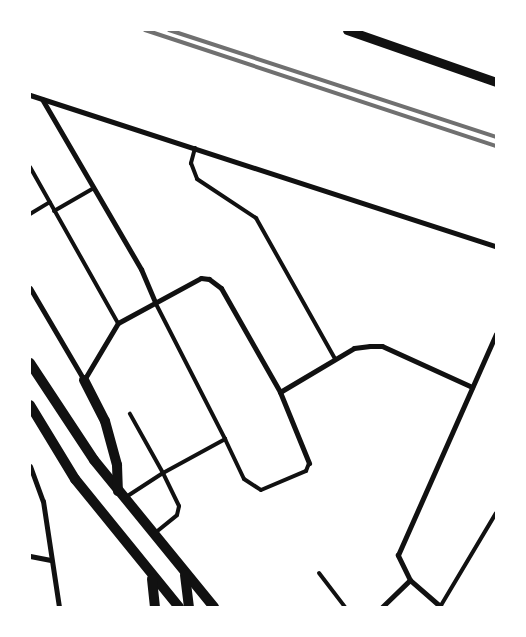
<!DOCTYPE html>
<style>
body{margin:0}
#map{position:relative;width:526px;height:637px;overflow:hidden;background:#fff;font-family:"Fira Sans Condensed",sans-serif}
div>[style]{position:absolute}
.service>*{height:4px;margin:-2px;padding:0 2px;transform-origin:2px;border-radius:2px;background:#111}
.minor>*{height:5px;margin:-2.5px;padding:0 2.5px;transform-origin:2.5px;border-radius:2.5px;background:#111}
.tertiary>*{height:9px;margin:-4.5px;padding:0 4.5px;transform-origin:4.5px;border-radius:4.5px;background:#111}
.secondary>*{height:10px;margin:-5px;padding:0 5px;transform-origin:5px;border-radius:5px;background:#111}
.rail>*{height:4px;margin:-2px;padding:0 2px;transform-origin:2px;border-radius:2px;background:#707070}
span{translate:-50% -50%;white-space:nowrap;text-align:center;line-height:1.15;-webkit-text-stroke:4px #fff;paint-order:stroke}
.frame{position:absolute;inset:0;border:31px solid #fff;pointer-events:none}
</style>
<div id="map">
<div class="service">
<div style="left:195px;top:148px;width:16px;rotate:105deg"></div>
<div style="left:191px;top:163px;width:17px;rotate:69deg"></div>
<div style="left:197px;top:179px;width:71px;rotate:33.5deg"></div>
<div style="left:256px;top:218px;width:162px;rotate:60.7deg"></div>
<div style="left:30px;top:167px;width:179px;rotate:60.6deg"></div>
<div style="left:54px;top:211px;width:46px;rotate:-29.9deg"></div>
<div style="left:30px;top:214px;width:23px;rotate:-31deg"></div>
<div style="left:155px;top:302px;width:154px;rotate:62.9deg"></div>
<div style="left:126px;top:497px;width:44px;rotate:-33deg"></div>
<div style="left:163px;top:473px;width:68px;rotate:-119.2deg"></div>
<div style="left:155px;top:533px;width:28px;rotate:-39deg"></div>
<div style="left:177px;top:515px;width:9px;rotate:-77deg"></div>
<div style="left:179px;top:506px;width:37px;rotate:-116deg"></div>
<div style="left:163px;top:473px;width:71px;rotate:-28.7deg"></div>
<div style="left:225px;top:439px;width:44px;rotate:64.6deg"></div>
<div style="left:244px;top:479px;width:20px;rotate:33deg"></div>
<div style="left:261px;top:490px;width:49px;rotate:-22.9deg"></div>
<div style="left:306px;top:471px;width:9px;rotate:-69deg"></div>
<div style="left:319px;top:573px;width:43px;rotate:52.6deg"></div>
<div style="left:440px;top:607px;width:109px;rotate:-59.2deg"></div>
</div>
<div class="minor">
<div style="left:30px;top:95px;width:490px;rotate:18deg"></div>
<div style="left:42px;top:99px;width:197px;rotate:59.8deg"></div>
<div style="left:141px;top:269px;width:36px;rotate:67deg"></div>
<div style="left:30px;top:288px;width:107px;rotate:59.6deg"></div>
<div style="left:84px;top:380px;width:66px;rotate:-59.2deg"></div>
<div style="left:118px;top:323px;width:94px;rotate:-28.5deg"></div>
<div style="left:201px;top:278px;width:8px;rotate:7deg"></div>
<div style="left:209px;top:279px;width:15px;rotate:37deg"></div>
<div style="left:221px;top:288px;width:120px;rotate:60.4deg"></div>
<div style="left:280px;top:392px;width:77px;rotate:67.8deg"></div>
<div style="left:280px;top:392px;width:86px;rotate:-30.7deg"></div>
<div style="left:354px;top:348px;width:16px;rotate:-7deg"></div>
<div style="left:370px;top:346px;width:12px"></div>
<div style="left:382px;top:346px;width:99px;rotate:24.5deg"></div>
<div style="left:30px;top:466px;width:37px;rotate:70deg"></div>
<div style="left:43px;top:501px;width:107px;rotate:81.4deg"></div>
<div style="left:30px;top:556px;width:21px;rotate:11deg"></div>
<div style="left:382px;top:607px;width:39px;rotate:-44deg"></div>
<div style="left:441px;top:607px;width:41px;rotate:-138.9deg"></div>
<div style="left:410px;top:580px;width:28px;rotate:-116deg"></div>
<div style="left:398px;top:555px;width:242px;rotate:-66.1deg"></div>
</div>
<div class="tertiary">
<div style="left:347px;top:30px;width:158px;rotate:19.2deg"></div>
</div>
<div class="secondary">
<div style="left:30px;top:363px;width:116px;rotate:56.6deg"></div>
<div style="left:94px;top:460px;width:190px;rotate:50.8deg"></div>
<div style="left:84px;top:380px;width:46px;rotate:62.9deg"></div>
<div style="left:105px;top:421px;width:46px;rotate:74.7deg"></div>
<div style="left:117px;top:465px;width:26px;rotate:88deg"></div>
<div style="left:30px;top:405px;width:87px;rotate:58.7deg"></div>
<div style="left:75px;top:479px;width:165px;rotate:50.9deg"></div>
<div style="left:185px;top:575px;width:32px;rotate:83deg"></div>
<div style="left:152px;top:579px;width:28px;rotate:84deg"></div>
</div>
<div class="rail">
<div style="left:145px;top:30px;width:370px;rotate:18.3deg"></div>
<div style="left:169px;top:30px;width:344px;rotate:18.1deg"></div>
</div>
<div class="frame"></div>
</div>
